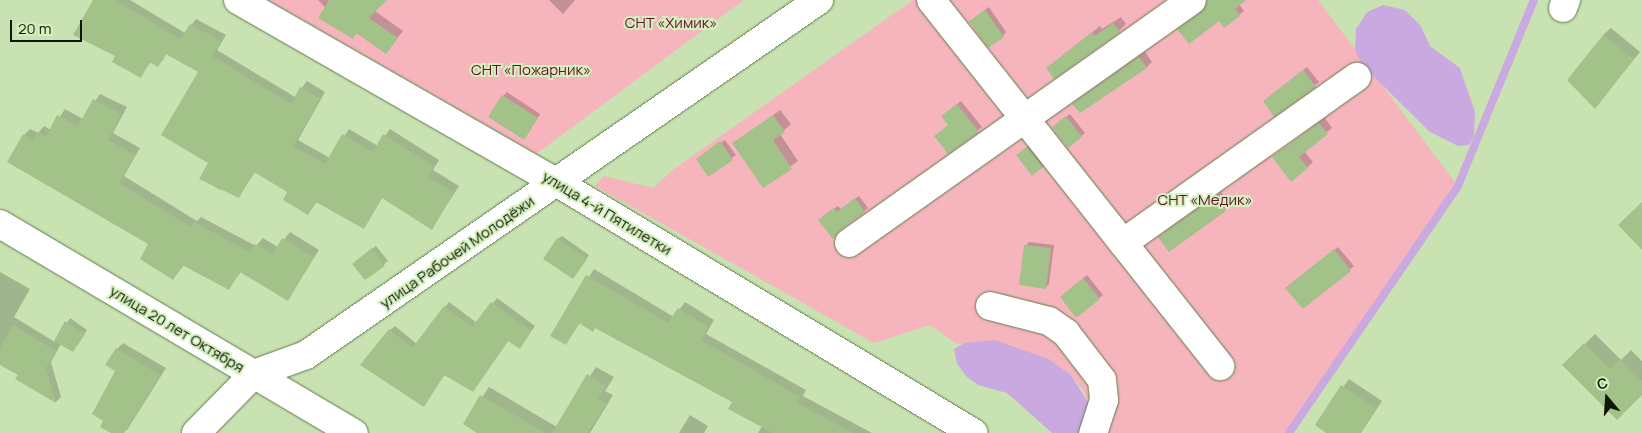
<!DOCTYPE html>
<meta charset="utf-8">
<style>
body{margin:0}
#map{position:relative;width:1642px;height:433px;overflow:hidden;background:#c8e3b1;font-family:Manrope,sans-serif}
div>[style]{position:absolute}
.green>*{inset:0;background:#f6b5bd}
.water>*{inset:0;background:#caa9e1}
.shadow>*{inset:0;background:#0003}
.stream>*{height:8px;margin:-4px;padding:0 4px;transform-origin:4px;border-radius:4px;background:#caa9e1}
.building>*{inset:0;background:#a3c289}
.roads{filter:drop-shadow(0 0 1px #637b4d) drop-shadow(0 0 1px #637b4d)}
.minor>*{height:28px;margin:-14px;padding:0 14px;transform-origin:14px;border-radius:14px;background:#fff}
span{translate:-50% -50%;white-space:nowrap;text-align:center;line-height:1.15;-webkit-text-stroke:4px #d5f0be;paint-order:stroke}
.park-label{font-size:15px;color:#631127}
.street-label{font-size:15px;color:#0f1806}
.north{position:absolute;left:1582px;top:373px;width:50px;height:50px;-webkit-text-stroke:4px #d5f0be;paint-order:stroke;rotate:342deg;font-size:14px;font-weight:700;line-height:20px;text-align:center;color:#0f1806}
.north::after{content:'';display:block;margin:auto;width:18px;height:22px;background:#0f1806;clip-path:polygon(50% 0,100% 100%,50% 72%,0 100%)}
.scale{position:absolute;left:10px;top:20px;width:72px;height:22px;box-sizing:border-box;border:2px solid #0f1806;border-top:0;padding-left:6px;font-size:15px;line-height:18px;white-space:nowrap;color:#0f1806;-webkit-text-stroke:4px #d5f0be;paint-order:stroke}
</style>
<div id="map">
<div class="green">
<div style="clip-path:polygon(268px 0,744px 0,536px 154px)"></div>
<div style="clip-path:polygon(913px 0,1318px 0,1458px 186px,1289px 433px,1086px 433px,1089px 404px,1084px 392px,1071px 375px,1049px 359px,995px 340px,957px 344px,930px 325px,874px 343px,595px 186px,604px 176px,653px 188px,674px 169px)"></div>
</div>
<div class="water">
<div style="clip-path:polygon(1383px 5px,1405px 10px,1421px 26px,1430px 46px,1460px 68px,1475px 112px,1474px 136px,1469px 145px,1458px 146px,1430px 132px,1363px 66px,1355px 51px,1356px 29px,1367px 12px)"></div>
<div style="clip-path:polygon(995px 340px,1049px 359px,1071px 375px,1089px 404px,1086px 433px,1052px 433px,1007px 393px,978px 385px,967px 377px,957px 364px,954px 349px,964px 343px)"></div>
</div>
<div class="shadow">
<div style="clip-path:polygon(94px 0,130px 0,185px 33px,196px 19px,226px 35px,217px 50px,295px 97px,307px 81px,325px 92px,298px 140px,330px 158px,349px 129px,378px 146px,390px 129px,439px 160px,433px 170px,459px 186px,432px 228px,383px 197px,363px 228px,317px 202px,308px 213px,289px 192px,255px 172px,239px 196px,223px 187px,220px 190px,201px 178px,210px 162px,199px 71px,168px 48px,163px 60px,158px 65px,151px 61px,141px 76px,116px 56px)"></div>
<div style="clip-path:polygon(318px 0,385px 0,375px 11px,403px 31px,386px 53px,357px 33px,353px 37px)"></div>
<div style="clip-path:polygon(549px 0,575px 0,563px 14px)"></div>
<div style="clip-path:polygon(1207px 0,1236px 0,1244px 11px,1239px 15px,1184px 25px,1207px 6px)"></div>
<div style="clip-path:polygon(989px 7px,1006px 32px,1003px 36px,974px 18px)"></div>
<div style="clip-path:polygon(1121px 17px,1126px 24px,1119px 31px,1047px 68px,1100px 26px,1102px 29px)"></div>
<div style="clip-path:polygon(1611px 28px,1640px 52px,1595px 107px,1603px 35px)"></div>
<div style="clip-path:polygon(1145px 52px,1152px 62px,1147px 67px,1080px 112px,1074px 104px,1079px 99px)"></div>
<div style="clip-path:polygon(1307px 67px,1319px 82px,1275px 115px,1268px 98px)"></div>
<div style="clip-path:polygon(507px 92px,540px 114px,527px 135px,503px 96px)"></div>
<div style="clip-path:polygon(100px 94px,127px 107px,113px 133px,140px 148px,124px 176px,197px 221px,201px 217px,256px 246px,263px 238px,278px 247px,290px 232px,319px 250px,288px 299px,241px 272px,228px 288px,184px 265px,173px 279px,150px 243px,24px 135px,30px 129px,38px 133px,44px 126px,51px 130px,65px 109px,83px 119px)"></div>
<div style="clip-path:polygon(961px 101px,982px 127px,948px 152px,950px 125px,946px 113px)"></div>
<div style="clip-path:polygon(780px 110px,791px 124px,780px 134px,798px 161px,763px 187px,734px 144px)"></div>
<div style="clip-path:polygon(1070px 114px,1085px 133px,1081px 136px,1057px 124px)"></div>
<div style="clip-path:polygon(1325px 118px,1332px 128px,1304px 151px,1313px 162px,1307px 168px,1273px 157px)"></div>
<div style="clip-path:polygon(725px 140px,736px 155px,709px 175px,699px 158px)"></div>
<div style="clip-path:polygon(1031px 144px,1046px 163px,1043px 167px,1021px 152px)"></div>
<div style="clip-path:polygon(1221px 192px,1231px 205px,1169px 250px,1165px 232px)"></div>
<div style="clip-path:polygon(859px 196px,868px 208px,841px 228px,823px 216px,838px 206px,841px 209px)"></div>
<div style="clip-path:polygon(562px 236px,589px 255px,576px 274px,558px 239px)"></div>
<div style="clip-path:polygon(1029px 242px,1054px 245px,1049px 284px,1046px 287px,1026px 245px)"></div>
<div style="clip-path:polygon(376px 246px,388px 261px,365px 279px,357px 260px)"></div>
<div style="clip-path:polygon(1338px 247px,1354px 266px,1303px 308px,1290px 284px)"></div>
<div style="clip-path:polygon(594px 269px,674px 317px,685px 302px,714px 320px,706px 334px,806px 390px,803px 396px,872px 433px,758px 433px,762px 426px,734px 402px,596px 327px,593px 330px,580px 323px,566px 343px,552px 335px)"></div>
<div style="clip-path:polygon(0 272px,30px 289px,14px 317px,55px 342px,70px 318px,87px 330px,73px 351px,61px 344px,51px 362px,61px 397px,56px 402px,17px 379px,19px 374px,0 364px)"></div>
<div style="clip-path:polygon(1087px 275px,1103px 295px,1099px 298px,1065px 293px)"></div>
<div style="clip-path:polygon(497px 298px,535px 326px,524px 342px,520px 347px,509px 340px,473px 390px,445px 374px,424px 405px,390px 330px,395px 326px,417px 344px,449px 302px,477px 323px)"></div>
<div style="clip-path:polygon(1595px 334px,1621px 360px,1631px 350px,1642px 361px,1642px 393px,1564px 365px)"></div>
<div style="clip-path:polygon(123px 343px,166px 368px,127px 430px,113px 433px,117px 349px)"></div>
<div style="clip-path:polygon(596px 367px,614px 377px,605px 391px,613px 395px,590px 433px,479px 433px,464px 424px,489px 387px,557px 427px)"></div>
<div style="clip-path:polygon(1349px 379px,1382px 401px,1361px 433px,1329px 433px,1316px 425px)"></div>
<div style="clip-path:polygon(690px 415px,708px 426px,704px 433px,679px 433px)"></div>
</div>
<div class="stream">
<div style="left:1289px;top:433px;width:299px;rotate:-55.6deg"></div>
<div style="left:1458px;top:186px;width:201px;rotate:-67.8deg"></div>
</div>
<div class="building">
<div style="clip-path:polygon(93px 0,115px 0,180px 39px,190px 24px,221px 41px,212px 56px,291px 104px,300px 87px,320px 98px,293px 146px,325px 164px,342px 134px,373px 152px,383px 134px,434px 166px,428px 177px,454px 192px,432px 230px,382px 198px,364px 229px,316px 202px,308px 215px,283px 200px,287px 192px,254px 172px,239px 198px,199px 179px,208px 163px,161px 135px,198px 72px,166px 54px,158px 67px,149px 62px,141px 78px,112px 62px,115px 56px,73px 35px)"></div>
<div style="clip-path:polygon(329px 0,387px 0,369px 18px,398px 38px,386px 54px,356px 33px,353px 39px,318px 18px)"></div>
<div style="clip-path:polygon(1207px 0,1246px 0,1235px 9px,1240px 16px,1224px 28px,1219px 21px,1189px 44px,1177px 29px,1201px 12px)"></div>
<div style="clip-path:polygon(985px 10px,1004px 37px,988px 48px,969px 21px)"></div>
<div style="clip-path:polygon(1113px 23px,1120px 32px,1054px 79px,1046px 68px,1092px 32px,1095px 36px)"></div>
<div style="clip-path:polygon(1603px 35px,1634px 59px,1595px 109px,1567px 80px)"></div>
<div style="clip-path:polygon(1139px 57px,1147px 68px,1080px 113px,1072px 104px)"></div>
<div style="clip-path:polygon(1303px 70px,1316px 87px,1274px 117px,1263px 101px)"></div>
<div style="clip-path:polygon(502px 95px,538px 118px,524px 140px,488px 117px)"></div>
<div style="clip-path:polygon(93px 99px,121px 114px,108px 140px,135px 155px,119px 183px,191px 227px,194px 222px,250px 252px,255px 244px,273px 254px,282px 238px,314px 257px,288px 301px,240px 272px,229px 290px,182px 265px,173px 280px,140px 259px,148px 244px,7px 162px,23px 134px,32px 140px,37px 132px,46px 137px,57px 115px,78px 126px)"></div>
<div style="clip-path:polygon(957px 104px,979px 132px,948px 154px,934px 136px,948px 125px,941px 116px)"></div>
<div style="clip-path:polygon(773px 115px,785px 132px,773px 140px,792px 169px,763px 188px,732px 143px)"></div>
<div style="clip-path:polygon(1066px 116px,1082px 137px,1068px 148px,1052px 127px)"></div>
<div style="clip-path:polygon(1319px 123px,1328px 134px,1299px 157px,1308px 168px,1291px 182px,1272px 157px)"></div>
<div style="clip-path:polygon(720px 141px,733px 160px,708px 177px,696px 159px)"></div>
<div style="clip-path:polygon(1027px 147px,1043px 167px,1032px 176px,1016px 155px)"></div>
<div style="clip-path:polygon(1215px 197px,1226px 211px,1169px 252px,1158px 237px)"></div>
<div style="clip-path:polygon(855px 198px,865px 212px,840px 230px,833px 239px,818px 220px,834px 208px,837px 212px)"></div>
<div style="clip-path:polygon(1642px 202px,1642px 250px,1618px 225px)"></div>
<div style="clip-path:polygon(557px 238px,587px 259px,573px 279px,543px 259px)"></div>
<div style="clip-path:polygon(1024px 245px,1051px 248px,1046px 289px,1019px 285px)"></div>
<div style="clip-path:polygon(372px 248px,385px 266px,365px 280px,352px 264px)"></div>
<div style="clip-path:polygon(1334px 249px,1351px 271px,1303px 309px,1285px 288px)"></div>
<div style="clip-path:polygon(586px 275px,668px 323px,678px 308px,708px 327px,701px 340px,800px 397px,797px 403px,853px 433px,773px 433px,728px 409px,732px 402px,595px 328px,593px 332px,579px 323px,566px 345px,550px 336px)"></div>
<div style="clip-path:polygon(1083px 278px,1100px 299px,1076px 318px,1060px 297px)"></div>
<div style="clip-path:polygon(491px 302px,531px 331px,520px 349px,508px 341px,473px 392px,444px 375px,424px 407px,360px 365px,389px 329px,412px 348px,444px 306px,472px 327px)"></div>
<div style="clip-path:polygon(65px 321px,85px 334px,73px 352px,54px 341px)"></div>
<div style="clip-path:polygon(13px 325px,56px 351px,46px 368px,56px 403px,15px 379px,18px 375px,0 365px,0 348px)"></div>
<div style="clip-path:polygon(1584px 343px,1610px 369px,1620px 359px,1642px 381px,1642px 395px,1617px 420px,1562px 365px)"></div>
<div style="clip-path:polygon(116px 348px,160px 375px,124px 433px,111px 433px,100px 427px,103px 421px,92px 414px,115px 371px,105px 365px)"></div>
<div style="clip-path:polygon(587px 374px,606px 386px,598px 399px,606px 404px,588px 433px,552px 433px)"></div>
<div style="clip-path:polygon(1341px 385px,1376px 408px,1360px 433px,1326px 433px,1315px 425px)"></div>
<div style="clip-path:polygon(480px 395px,546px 433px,477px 433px,463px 424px)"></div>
</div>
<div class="roads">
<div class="minor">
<div style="left:238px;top:0;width:366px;rotate:29.8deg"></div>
<div style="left:556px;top:182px;width:487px;rotate:31deg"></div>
<div style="left:931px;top:0;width:310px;rotate:51.7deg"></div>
<div style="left:1123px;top:243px;width:287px;rotate:-35.4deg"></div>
<div style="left:1563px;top:8px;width:9px;rotate:-69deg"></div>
<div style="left:0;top:224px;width:411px;rotate:30.6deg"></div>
<div style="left:849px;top:243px;width:420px;rotate:-35.3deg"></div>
<div style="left:1123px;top:243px;width:157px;rotate:51.7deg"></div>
<div style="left:990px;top:306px;width:61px;rotate:14.3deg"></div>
<div style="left:1049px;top:321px;width:21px;rotate:35deg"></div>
<div style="left:1066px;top:333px;width:59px;rotate:52.5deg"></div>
<div style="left:1102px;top:380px;width:20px;rotate:84deg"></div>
<div style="left:1104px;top:400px;width:35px;rotate:108deg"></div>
<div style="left:196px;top:433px;width:83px;rotate:-45.5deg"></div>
<div style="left:254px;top:374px;width:55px;rotate:-20.1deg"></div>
<div style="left:306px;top:355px;width:624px;rotate:-34.68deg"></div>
</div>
</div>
<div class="park-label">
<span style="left:671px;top:23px">СНТ «Химик»</span>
<span style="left:531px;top:70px">СНТ «Пожарник»</span>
<span style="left:1205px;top:200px">СНТ «Медик»</span>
</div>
<div class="street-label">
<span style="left:607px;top:213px;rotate:31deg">улица 4-й Пятилетки</span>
<span style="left:457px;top:252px;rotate:-35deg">улица Рабочей Молодёжи</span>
<span style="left:177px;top:329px;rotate:31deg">улица 20 лет Октября</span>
</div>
<div class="north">С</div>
<div class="scale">20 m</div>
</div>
